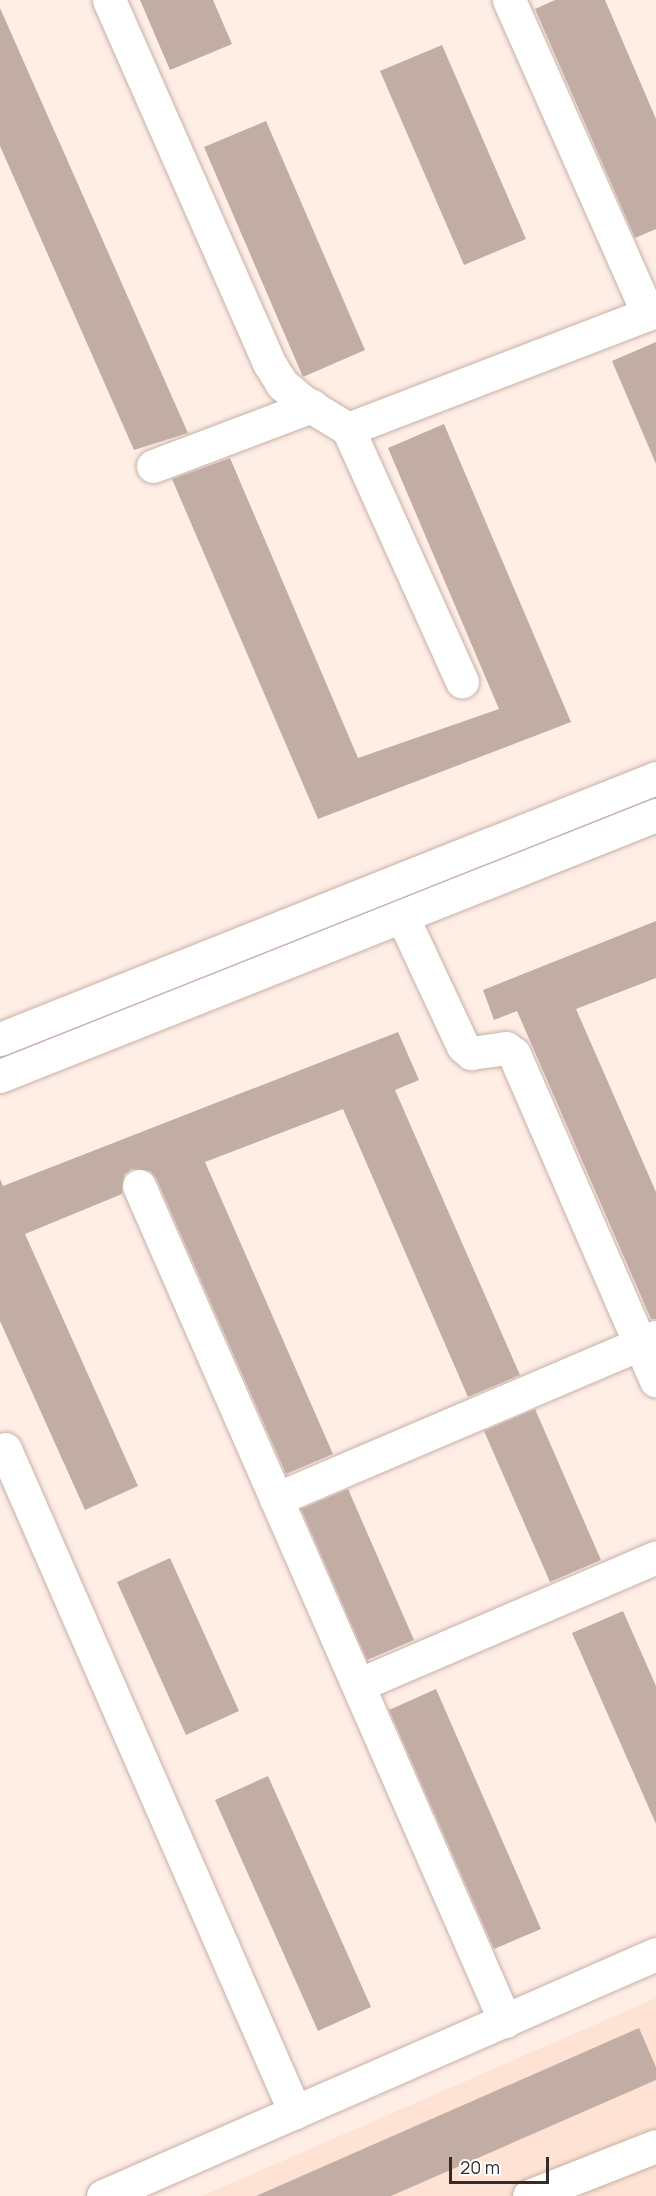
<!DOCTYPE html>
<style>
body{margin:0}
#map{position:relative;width:656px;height:2196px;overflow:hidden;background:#ffeee5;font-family:Manrope,sans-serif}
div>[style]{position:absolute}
.built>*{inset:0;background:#fee2d3}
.building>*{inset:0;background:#c2ada4}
.roads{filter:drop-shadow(0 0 2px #c5b1a7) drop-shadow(0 0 2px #c5b1a7)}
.minor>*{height:33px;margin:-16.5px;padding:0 16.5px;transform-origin:16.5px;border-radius:16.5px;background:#fff}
span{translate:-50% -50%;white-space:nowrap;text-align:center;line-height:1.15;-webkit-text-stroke:4.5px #fff;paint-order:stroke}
.scale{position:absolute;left:449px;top:2157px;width:100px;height:27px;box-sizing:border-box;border:3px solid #342c28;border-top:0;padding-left:8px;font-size:18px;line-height:21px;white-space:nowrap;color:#342c28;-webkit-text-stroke:4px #fff;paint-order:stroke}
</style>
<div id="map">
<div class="built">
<div style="clip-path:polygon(656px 1998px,656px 2196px,202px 2196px)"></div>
</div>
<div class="building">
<div style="clip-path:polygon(140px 0,213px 0,232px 44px,170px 70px)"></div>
<div style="clip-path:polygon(555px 0,605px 0,656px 119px,656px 229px,635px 238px,535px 9px)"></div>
<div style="clip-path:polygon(0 8px,188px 433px,134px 450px,0 146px)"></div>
<div style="clip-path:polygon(442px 45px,526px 239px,464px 265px,380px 71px)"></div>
<div style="clip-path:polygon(266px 121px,365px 350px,303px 377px,204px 147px)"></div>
<div style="clip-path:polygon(656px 342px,656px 464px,612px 361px)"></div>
<div style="clip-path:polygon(444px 424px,571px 722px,318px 819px,172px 479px,230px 458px,358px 758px,499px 709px,388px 448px)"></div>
<div style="clip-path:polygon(656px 921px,656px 978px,576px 1009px,656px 1192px,656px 1319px,651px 1319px,517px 1011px,494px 1020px,483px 990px)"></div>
<div style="clip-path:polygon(398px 1032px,419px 1080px,395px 1090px,520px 1375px,468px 1397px,343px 1109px,205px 1162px,333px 1454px,286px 1474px,156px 1178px,150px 1171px,132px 1169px,124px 1175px,122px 1194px,25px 1234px,138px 1486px,85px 1510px,0 1321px,0 1179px,3px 1186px)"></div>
<div style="clip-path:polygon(535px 1409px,601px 1560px,550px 1582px,484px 1431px)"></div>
<div style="clip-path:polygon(348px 1489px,414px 1640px,367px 1660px,301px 1509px)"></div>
<div style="clip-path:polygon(170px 1558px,239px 1711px,186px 1735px,117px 1582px)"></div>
<div style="clip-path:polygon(623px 1611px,656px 1686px,656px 1824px,572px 1633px)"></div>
<div style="clip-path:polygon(436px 1689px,541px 1929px,494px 1949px,389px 1710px)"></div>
<div style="clip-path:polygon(268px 1776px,371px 2007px,318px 2031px,215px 1800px)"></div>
<div style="clip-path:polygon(639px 2028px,656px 2067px,656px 2080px,391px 2196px,256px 2196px)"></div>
</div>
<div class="roads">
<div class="minor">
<div style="left:109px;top:0;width:397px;rotate:66.2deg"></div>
<div style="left:269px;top:363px;width:25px;rotate:58deg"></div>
<div style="left:282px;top:384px;width:26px;rotate:40deg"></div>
<div style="left:302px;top:401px;width:54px;rotate:31.3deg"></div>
<div style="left:348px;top:429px;width:277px;rotate:65.7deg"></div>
<div style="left:509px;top:0;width:343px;rotate:66.1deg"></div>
<div style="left:348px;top:429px;width:330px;rotate:-21deg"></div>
<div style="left:153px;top:466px;width:170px;rotate:-20.7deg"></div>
<div style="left:402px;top:916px;width:144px;rotate:64.9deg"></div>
<div style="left:463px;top:1046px;width:11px;rotate:41deg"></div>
<div style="left:471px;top:1053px;width:35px;rotate:-8deg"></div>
<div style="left:506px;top:1048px;width:10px;rotate:37deg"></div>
<div style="left:514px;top:1054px;width:356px;rotate:66.5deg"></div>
<div style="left:0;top:1039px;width:706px;rotate:-21.7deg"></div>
<div style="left:0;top:1076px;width:706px;rotate:-21.7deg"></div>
<div style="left:139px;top:1186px;width:912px;rotate:66.33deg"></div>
<div style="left:5px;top:1449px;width:724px;rotate:66.38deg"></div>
<div style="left:276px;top:1499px;width:413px;rotate:-23.1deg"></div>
<div style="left:358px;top:1685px;width:324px;rotate:-23.2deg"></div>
<div style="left:103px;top:2196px;width:604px;rotate:-23.63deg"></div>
<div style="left:529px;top:2196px;width:136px;rotate:-21.5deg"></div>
</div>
</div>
<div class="scale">20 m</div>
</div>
